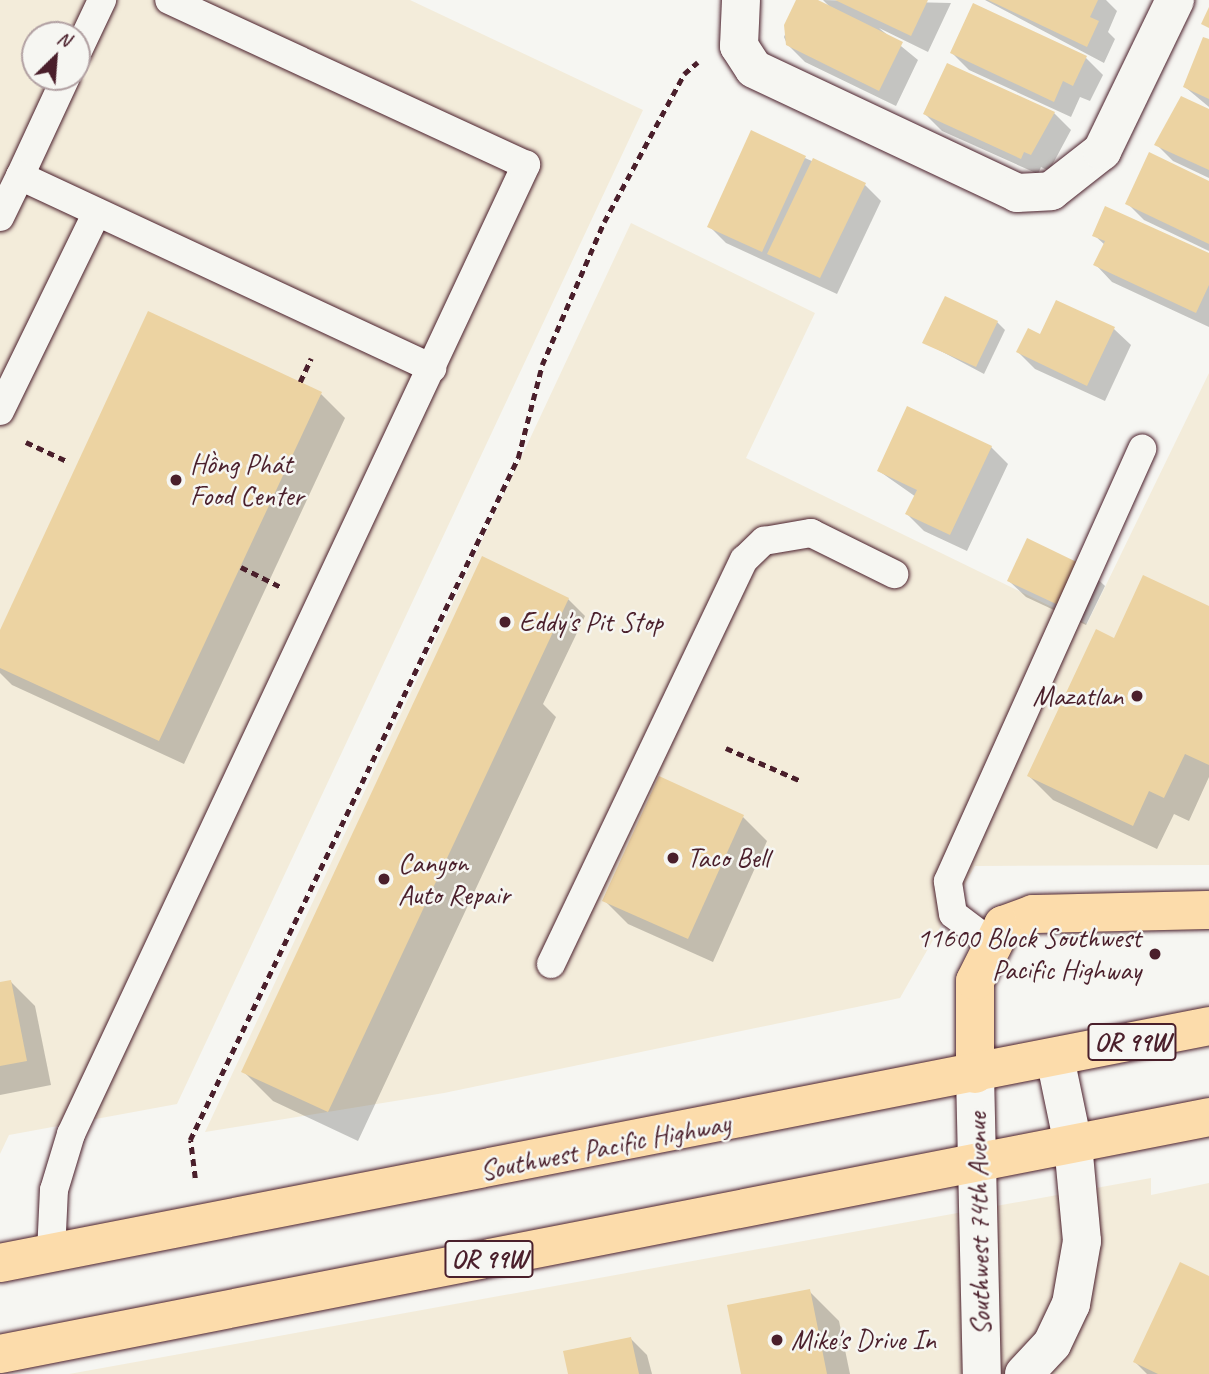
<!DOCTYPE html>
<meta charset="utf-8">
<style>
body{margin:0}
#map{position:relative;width:1209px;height:1374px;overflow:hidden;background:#f6f6f2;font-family:Caveat,sans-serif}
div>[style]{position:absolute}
.built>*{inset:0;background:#f3ecda}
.shadow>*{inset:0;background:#0003}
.building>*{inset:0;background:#ecd3a2}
.path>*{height:4.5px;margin-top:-2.25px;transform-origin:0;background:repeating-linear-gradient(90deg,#4a1f2b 0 7px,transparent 0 12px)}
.roads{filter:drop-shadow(0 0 2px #4a1f2b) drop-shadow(0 0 2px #4a1f2b)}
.service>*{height:28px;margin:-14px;padding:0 14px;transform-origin:14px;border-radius:14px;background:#f6f6f2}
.minor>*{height:38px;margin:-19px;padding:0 19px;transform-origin:19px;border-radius:19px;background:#f6f6f2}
.trunk>*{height:38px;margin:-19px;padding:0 19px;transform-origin:19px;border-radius:19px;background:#fcdcab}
.dots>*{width:19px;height:19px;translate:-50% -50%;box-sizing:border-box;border:4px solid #f6f6f2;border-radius:50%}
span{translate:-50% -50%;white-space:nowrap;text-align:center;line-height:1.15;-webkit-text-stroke:5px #f6f6f2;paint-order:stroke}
.shield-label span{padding:2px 5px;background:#f6f6f2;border:2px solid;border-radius:5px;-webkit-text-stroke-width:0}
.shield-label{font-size:26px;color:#4a1f2b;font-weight:700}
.poi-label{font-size:28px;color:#4a1f2b}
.left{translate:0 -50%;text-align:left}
.right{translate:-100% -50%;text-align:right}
.street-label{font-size:28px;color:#4a1f2b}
.north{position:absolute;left:21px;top:21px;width:70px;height:70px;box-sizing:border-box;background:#f6f6f2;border:2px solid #b1a0a2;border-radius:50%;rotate:25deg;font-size:19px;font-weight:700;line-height:28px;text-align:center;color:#4a1f2b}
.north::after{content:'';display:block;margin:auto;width:24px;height:32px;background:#4a1f2b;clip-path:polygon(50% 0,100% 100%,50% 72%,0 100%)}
</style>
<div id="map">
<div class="built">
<div style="clip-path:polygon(evenodd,0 0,410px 0,643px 110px,177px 1104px,9px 1135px,0 1154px,0 0,35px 35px,77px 35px,77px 77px,35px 77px,35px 35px)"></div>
<div style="clip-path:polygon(631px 223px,815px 313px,746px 458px,1087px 624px,1209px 373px,1209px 865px,975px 866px,900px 998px,444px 1093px,205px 1132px)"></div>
<div style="clip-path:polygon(1151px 1178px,1151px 1195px,1209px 1183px,1209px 1374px,69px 1374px)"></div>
</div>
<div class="shadow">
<div style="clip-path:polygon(799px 0,830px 7px,823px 0,951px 3px,928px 52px,879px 28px,918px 60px,896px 106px,805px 62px,787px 44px,784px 37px)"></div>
<div style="clip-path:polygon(985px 0,1106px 0,1117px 11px,1108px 32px,1115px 39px,1104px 63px)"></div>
<div style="clip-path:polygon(1209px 41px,1209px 107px,1185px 87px)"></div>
<div style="clip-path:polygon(952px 53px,1086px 58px,1103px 75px,1090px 101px,1080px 97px,1071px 117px,969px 70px)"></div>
<div style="clip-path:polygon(1209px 111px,1209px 178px,1173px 161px,1156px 144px)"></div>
<div style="clip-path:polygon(1054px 113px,1071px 130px,1049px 171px,1041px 167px,1038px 174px,942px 131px,925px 114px)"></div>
<div style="clip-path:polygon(805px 158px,864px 184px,881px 201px,837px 294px,726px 243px,709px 226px)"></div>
<div style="clip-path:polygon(1209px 183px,1209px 251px,1144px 220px,1127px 203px)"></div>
<div style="clip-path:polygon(1094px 235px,1209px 255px,1209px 327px,1112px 282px,1096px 265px,1105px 245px)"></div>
<div style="clip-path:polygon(997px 322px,1005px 330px,984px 374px,924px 342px)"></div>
<div style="clip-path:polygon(1114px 329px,1131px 345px,1105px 401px,1035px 369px,1018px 352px,1041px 336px)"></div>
<div style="clip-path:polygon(321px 394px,345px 418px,184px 764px,12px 685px,0 673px,0 634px)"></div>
<div style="clip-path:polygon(991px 447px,1008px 464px,967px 551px,924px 531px,907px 514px,916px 497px,879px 471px)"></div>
<div style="clip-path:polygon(1088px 570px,1105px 586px,1086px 625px,1026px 597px,1009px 581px)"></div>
<div style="clip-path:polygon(568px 599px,585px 616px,543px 704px,556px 717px,358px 1141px,273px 1101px,243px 1071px)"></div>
<div style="clip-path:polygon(1209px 607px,1209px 777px,1189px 821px,1174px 814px,1157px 849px,1053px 800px,1029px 776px,1115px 640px)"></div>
<div style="clip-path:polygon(743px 817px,767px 841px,713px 962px,628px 924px,604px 900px)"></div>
<div style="clip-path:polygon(11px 982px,35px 1006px,51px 1085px,0 1095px,0 984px)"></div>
<div style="clip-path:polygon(1209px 1277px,1209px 1374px,1147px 1374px,1135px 1362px)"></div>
<div style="clip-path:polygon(809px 1291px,839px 1321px,850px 1374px,743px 1374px)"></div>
<div style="clip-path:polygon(631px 1339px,647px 1355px,652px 1374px,570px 1374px)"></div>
</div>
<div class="building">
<div style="clip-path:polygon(796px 0,818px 0,903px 42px,879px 91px,786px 45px,784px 25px)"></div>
<div style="clip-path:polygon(835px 0,928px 0,911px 36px)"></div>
<div style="clip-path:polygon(988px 0,1098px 0,1090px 17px,1099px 21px,1087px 47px)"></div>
<div style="clip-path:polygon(973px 3px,1087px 56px,1073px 86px,1063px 81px,1054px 102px,950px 53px)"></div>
<div style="clip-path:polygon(1209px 7px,1209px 28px,1201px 24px)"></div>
<div style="clip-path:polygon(1203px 37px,1209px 39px,1209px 99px,1183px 87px)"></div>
<div style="clip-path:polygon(947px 63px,1055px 112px,1031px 155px,1024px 152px,1021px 159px,923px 114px)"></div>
<div style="clip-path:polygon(1181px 96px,1209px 109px,1209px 170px,1154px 145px)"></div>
<div style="clip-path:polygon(751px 130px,806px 156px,762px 252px,707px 227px)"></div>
<div style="clip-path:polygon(1149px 152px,1209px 181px,1209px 244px,1125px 204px)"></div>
<div style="clip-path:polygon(813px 158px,866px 183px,820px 278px,767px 254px)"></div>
<div style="clip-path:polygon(1105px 206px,1209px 253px,1209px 285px,1196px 313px,1093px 265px,1105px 241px,1092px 236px)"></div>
<div style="clip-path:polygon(945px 296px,998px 321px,976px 367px,922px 343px)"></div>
<div style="clip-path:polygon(1056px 300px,1115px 327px,1087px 386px,1016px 352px,1028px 328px,1040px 334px)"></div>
<div style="clip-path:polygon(148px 311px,322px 392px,159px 741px,0 668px,0 630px)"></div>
<div style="clip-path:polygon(907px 406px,992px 446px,950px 535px,905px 514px,917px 490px,877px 471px)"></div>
<div style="clip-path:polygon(1027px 538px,1089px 568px,1069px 610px,1007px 581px)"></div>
<div style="clip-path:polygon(482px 556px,569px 598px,328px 1112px,241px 1072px)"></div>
<div style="clip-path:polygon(1143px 575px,1209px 606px,1209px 765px,1185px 754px,1164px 798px,1149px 791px,1133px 826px,1027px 776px,1096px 629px,1114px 638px)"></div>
<div style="clip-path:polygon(659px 776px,744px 815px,688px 939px,602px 901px)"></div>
<div style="clip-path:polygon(11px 980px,27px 1061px,0 1066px,0 982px)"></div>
<div style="clip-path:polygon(1180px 1262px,1209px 1276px,1209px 1374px,1158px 1374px,1133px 1362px)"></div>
<div style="clip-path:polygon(810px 1289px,827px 1374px,741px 1374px,727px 1305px)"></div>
<div style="clip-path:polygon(631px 1337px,639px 1374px,568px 1374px,563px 1351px)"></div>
</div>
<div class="path">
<div style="left:300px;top:382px;width:26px;rotate:-65deg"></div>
<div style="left:26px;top:442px;width:45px;rotate:24.9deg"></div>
<div style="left:241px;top:567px;width:45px;rotate:26.6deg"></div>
<div style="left:726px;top:748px;width:82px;rotate:23.7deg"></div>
<div style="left:195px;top:1178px;width:38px;rotate:-97deg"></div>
<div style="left:190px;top:1140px;width:757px;rotate:-64.32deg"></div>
<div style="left:518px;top:458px;width:96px;rotate:-75.5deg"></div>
<div style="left:542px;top:365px;width:156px;rotate:-66.6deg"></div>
<div style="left:604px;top:222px;width:168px;rotate:-61.6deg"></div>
<div style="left:684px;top:74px;width:18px;rotate:-41deg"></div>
</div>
<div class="roads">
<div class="service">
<div style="left:77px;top:53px;width:59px;rotate:-64.7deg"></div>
<div style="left:66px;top:77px;width:109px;rotate:114.9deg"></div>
<div style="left:20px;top:176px;width:455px;rotate:25deg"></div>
<div style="left:0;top:217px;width:46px;rotate:-64deg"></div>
<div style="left:0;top:411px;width:221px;rotate:-64deg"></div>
<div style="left:990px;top:942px;width:46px;rotate:-142.9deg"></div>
<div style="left:953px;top:914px;width:33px;rotate:-99deg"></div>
<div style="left:948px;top:881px;width:474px;rotate:-65.8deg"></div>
<div style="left:551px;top:964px;width:448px;rotate:-64.5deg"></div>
<div style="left:744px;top:560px;width:28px;rotate:-44deg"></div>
<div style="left:764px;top:541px;width:48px;rotate:-9.7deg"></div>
<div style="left:811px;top:533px;width:93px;rotate:26.3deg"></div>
<div style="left:51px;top:1253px;width:63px;rotate:-87.3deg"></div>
<div style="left:54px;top:1190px;width:59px;rotate:-73.1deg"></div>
<div style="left:71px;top:1134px;width:1071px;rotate:-64.85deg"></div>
<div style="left:526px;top:165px;width:393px;rotate:-155.2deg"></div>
</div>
<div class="minor">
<div style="left:741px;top:0;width:46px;rotate:92.5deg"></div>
<div style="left:739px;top:46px;width:27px;rotate:57deg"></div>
<div style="left:754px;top:69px;width:291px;rotate:25.2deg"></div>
<div style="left:1017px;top:193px;width:34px;rotate:-3deg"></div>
<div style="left:1051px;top:191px;width:65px;rotate:-38.1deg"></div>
<div style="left:1102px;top:151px;width:168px;rotate:-64.2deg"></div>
<div style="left:975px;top:1074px;width:300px;rotate:88.7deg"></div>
<div style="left:1024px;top:1374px;width:41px;rotate:-47deg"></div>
<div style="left:1052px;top:1344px;width:44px;rotate:-64.6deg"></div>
<div style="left:1071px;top:1304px;width:64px;rotate:-80.1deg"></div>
<div style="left:1082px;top:1241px;width:97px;rotate:-95.3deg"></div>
<div style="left:1073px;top:1144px;width:88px;rotate:-101.8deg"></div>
</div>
<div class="trunk">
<div style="left:975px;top:1074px;width:93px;rotate:-90deg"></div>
<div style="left:975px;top:981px;width:63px;rotate:-63.4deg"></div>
<div style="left:1003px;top:925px;width:32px;rotate:-20deg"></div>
<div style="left:1033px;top:914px;width:176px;rotate:-1.3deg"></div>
<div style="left:0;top:1263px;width:1232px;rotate:-11.09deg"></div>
<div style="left:0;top:1354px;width:1232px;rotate:-11.09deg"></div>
</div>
</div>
<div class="dots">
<div style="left:176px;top:480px;background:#4a1f2b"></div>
<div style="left:505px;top:622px;background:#4a1f2b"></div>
<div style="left:1137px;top:696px;background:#4a1f2b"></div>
<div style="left:673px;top:858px;background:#4a1f2b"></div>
<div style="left:384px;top:879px;background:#4a1f2b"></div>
<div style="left:1155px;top:954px;background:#4a1f2b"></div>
<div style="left:777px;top:1340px;background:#4a1f2b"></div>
</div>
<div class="shield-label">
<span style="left:1132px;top:1042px">OR 99W</span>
<span style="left:489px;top:1259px">OR 99W</span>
</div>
<div class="poi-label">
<span class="left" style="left:190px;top:480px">Hồng Phát<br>Food Center</span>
<span class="left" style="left:519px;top:622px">Eddy's Pit Stop</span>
<span class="right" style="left:1123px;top:696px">Mazatlan</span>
<span class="left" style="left:687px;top:858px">Taco Bell</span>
<span class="left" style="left:398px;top:879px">Canyon<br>Auto Repair</span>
<span class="right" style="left:1141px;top:954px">11600 Block Southwest<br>Pacific Highway</span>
<span class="left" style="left:791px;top:1340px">Mike's Drive In</span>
</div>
<div class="street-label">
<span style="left:605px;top:1147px;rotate:-11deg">Southwest Pacific Highway</span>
<span style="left:979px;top:1224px;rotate:-91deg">Southwest 74th Avenue</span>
</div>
<div class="north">N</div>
</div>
